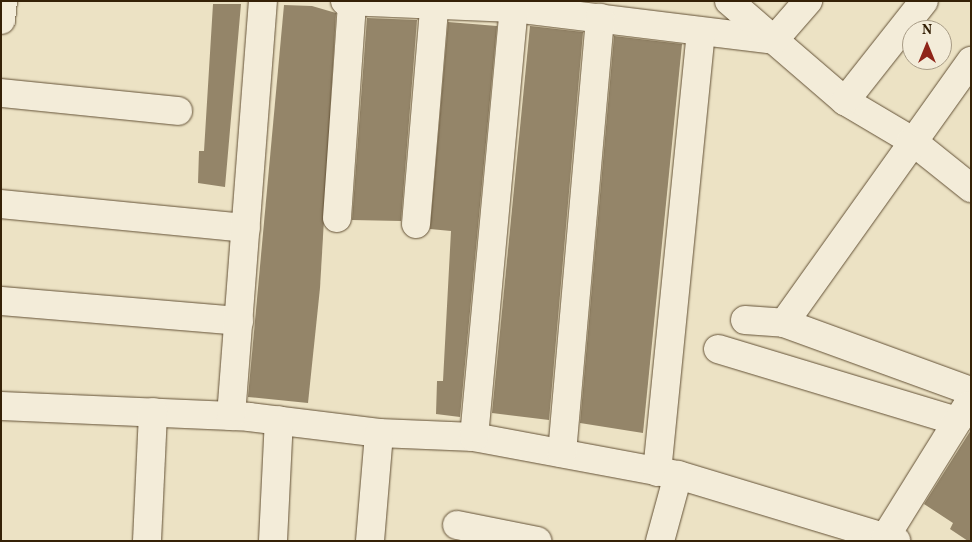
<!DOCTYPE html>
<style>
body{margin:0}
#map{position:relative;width:972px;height:542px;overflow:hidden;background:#ece2c4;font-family:Vollkorn,serif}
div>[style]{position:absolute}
.building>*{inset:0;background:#948569}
.roads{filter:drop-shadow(0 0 1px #635136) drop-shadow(0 0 1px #635136)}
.minor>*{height:28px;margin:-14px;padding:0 14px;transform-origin:14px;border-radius:14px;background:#f3ecd9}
span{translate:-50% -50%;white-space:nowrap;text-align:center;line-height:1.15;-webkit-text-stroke:4.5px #f3ecd9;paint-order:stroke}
.frame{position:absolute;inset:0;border:2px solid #352107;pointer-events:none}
.north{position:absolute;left:902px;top:20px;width:50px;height:50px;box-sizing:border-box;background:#f3ecd9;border:1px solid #a79b85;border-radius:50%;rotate:0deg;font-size:14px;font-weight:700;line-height:20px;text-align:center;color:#352107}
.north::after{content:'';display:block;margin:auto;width:18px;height:22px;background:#8f2418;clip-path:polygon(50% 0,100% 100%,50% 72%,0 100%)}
</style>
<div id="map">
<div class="building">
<div style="clip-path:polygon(213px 4px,241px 4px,225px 187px,198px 183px,199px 151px,204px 151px)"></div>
<div style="clip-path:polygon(284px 5px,312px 6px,336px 13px,320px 288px,308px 403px,248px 397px)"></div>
<div style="clip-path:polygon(367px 18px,417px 20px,401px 221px,352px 220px)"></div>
<div style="clip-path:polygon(448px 22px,497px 26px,460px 417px,436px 414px,437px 381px,443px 381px,451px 231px,430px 229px)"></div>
<div style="clip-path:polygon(530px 26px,583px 32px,549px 420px,492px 413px)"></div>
<div style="clip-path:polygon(614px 36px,682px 44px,643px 433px,580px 423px)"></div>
<div style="clip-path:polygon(971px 430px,971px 541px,968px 541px,950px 529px,953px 523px,924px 504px)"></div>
</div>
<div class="roads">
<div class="minor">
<div style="left:345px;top:1px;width:169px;rotate:2.4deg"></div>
<div style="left:514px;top:8px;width:262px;rotate:7deg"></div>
<div style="left:774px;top:40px;width:94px;rotate:40.7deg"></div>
<div style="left:845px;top:101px;width:77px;rotate:30.6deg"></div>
<div style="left:911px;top:140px;width:77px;rotate:38.7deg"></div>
<div style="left:729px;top:1px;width:60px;rotate:40.9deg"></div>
<div style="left:774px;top:40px;width:52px;rotate:-48.9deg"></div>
<div style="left:1px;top:20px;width:19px;rotate:-84deg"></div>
<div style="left:1px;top:93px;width:178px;rotate:5.8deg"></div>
<div style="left:845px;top:101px;width:127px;rotate:-51.7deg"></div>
<div style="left:1px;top:204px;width:246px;rotate:5.6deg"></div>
<div style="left:337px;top:218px;width:217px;rotate:-86deg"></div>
<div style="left:416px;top:224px;width:217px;rotate:-85.2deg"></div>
<div style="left:1px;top:301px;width:239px;rotate:4.8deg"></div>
<div style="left:745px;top:320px;width:39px;rotate:4deg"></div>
<div style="left:784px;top:323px;width:199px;rotate:20deg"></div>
<div style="left:784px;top:323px;width:322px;rotate:-54.5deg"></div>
<div style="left:718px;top:349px;width:250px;rotate:16.8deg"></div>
<div style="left:1px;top:406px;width:248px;rotate:2.5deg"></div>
<div style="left:249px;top:417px;width:131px;rotate:7deg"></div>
<div style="left:379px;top:433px;width:95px;rotate:2.4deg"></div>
<div style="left:474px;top:437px;width:208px;rotate:10.6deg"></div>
<div style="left:678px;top:475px;width:228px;rotate:16.8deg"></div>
<div style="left:231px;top:416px;width:416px;rotate:-85.6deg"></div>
<div style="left:474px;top:437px;width:431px;rotate:-84.7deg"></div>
<div style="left:562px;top:453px;width:437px;rotate:-85deg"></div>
<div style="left:657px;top:472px;width:441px;rotate:-84.3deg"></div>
<div style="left:457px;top:525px;width:82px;rotate:11.3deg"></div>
<div style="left:886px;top:536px;width:153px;rotate:-58.1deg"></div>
<div style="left:147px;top:541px;width:129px;rotate:-87.3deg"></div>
<div style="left:273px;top:541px;width:121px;rotate:-87.2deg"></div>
<div style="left:370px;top:541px;width:108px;rotate:-85.2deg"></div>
<div style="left:660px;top:541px;width:68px;rotate:-74.7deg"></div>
</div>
</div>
<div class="frame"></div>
<div class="north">N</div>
</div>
